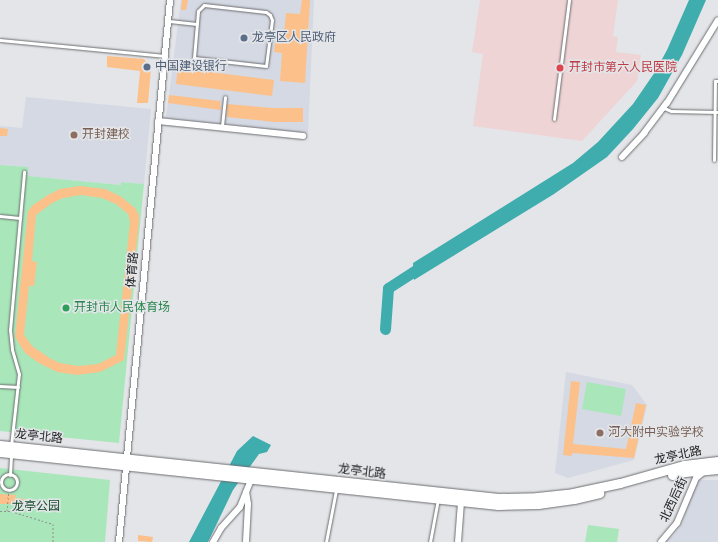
<!DOCTYPE html>
<meta charset="utf-8">
<style>
body{margin:0}
#map{position:relative;width:718px;height:542px;overflow:hidden;background:#e3e5e8;font-family:"Work Sans","Noto Sans SC",sans-serif}
div>[style]{position:absolute}
.built>*{inset:0;background:#d4d9e3}
.medical>*{inset:0;background:#efd4d5}
.green>*{inset:0;background:#a9e7ba}
.water>*{inset:0;background:#3facae}
.river>*{height:11px;margin:-5.5px;padding:0 5.5px;transform-origin:5.5px;border-radius:5.5px;background:#3facae}
.building>*{inset:0;background:#fcc08a}
.path>*{height:1px;margin-top:-0.5px;transform-origin:0;background:repeating-linear-gradient(90deg,#8e9092 0 2px,transparent 0 4px)}
.roads{filter:drop-shadow(0 0 1px #6c6d70) drop-shadow(0 0 1px #6c6d70)}
.lane>*{height:3px;margin:-1.5px;padding:0 1.5px;transform-origin:1.5px;border-radius:1.5px;background:#fff}
.lane>.ring{margin:-1.5px;padding:0;box-sizing:content-box;background:none;border:3px solid #fff;border-radius:50%}
.street>*{height:6px;margin:-3px;padding:0 3px;transform-origin:3px;border-radius:3px;background:#fff}
.secondary>*{height:9px;margin:-4.5px;padding:0 4.5px;transform-origin:4.5px;border-radius:4.5px;background:#fff}
.dots>*{width:11px;height:11px;translate:-50% -50%;box-sizing:border-box;border:2px solid #e3e5e8;border-radius:50%}
span{translate:-50% -50%;white-space:nowrap;text-align:center;line-height:1.15;-webkit-text-stroke:3px #e3e5e8;paint-order:stroke}
.service-label{font-size:12px;color:#4e5e75}
.left{translate:0 -50%;text-align:left}
.health-label{font-size:12px;color:#be3a42}
.education-label{font-size:12px;color:#785e54}
.street-label{font-size:12px;color:#222324}
.leisure-label{font-size:12px;color:#27864d}
.park-label{font-size:12px;color:#194b2c}
</style>
<div id="map">
<div class="built">
<div style="clip-path:polygon(181px 0,314px 0,308px 133px,166px 118px)"></div>
<div style="clip-path:polygon(26px 97px,151px 109px,144px 184px,121px 182px,121px 185px,28px 176px,28px 167px,0 165px,0 126px,22px 128px)"></div>
<div style="clip-path:polygon(566px 372px,632px 385px,647px 405px,634px 460px,568px 478px,555px 473px)"></div>
<div style="clip-path:polygon(697px 480px,718px 480px,718px 542px,665px 542px,674px 535px,682px 523px)"></div>
</div>
<div class="medical">
<div style="clip-path:polygon(480px 0,618px 0,613px 36px,618px 37px,616px 52px,641px 55px,637px 81px,582px 141px,473px 126px,483px 54px,472px 52px)"></div>
</div>
<div class="green">
<div style="clip-path:polygon(0 165px,28px 167px,28px 176px,121px 185px,121px 182px,144px 184px,119px 443px,0 431px)"></div>
<div style="clip-path:polygon(587px 382px,626px 389px,621px 416px,582px 409px)"></div>
<div style="clip-path:polygon(0 468px,110px 480px,105px 542px,0 542px)"></div>
<div style="clip-path:polygon(588px 525px,619px 529px,617px 542px,585px 542px)"></div>
</div>
<div class="water">
<div style="clip-path:polygon(689px 0,706px 0,682px 55px,658px 98px,633px 129px,607px 157px,554px 194px,414px 280px,413px 263px,573px 163px,598px 142px,633px 104px,655px 72px,667px 50px)"></div>
<div style="clip-path:polygon(253px 436px,271px 445px,267px 452px,259px 454px,233px 490px,208px 542px,189px 542px,237px 451px)"></div>
</div>
<div class="river">
<div style="left:385px;top:329px;width:41px;rotate:-85.8deg"></div>
<div style="left:388px;top:288px;width:44px;rotate:-33deg"></div>
</div>
<div class="building">
<div style="clip-path:polygon(182px 0,188px 0,186px 10px,181px 10px)"></div>
<div style="clip-path:polygon(302px 0,310px 0,305px 83px,280px 81px,282px 53px,274px 52px,275px 42px,283px 43px,286px 13px,300px 14px)"></div>
<div style="clip-path:polygon(107px 56px,144px 59px,151px 69px,148px 103px,137px 103px,140px 71px,107px 67px)"></div>
<div style="clip-path:polygon(178px 68px,274px 80px,272px 96px,176px 84px)"></div>
<div style="clip-path:polygon(169px 95px,220px 101px,221px 110px,168px 103px)"></div>
<div style="clip-path:polygon(227px 104px,272px 108px,303px 108px,303px 122px,274px 122px,227px 117px)"></div>
<div style="clip-path:polygon(0 128px,8px 129px,7px 136px,0 136px)"></div>
<div style="clip-path:polygon(evenodd,80px 186px,105px 189px,120px 196px,135px 208px,139px 215px,139px 222px,124px 360px,100px 372px,77px 375px,57px 372px,39px 363px,25px 353px,15px 337px,28px 211px,33px 205px,48px 195px,60px 189px,80px 186px,81px 195px,102px 198px,116px 204px,128px 214px,130px 222px,116px 355px,98px 364px,78px 366px,60px 363px,51px 359px,32px 346px,24px 335px,29px 286px,34px 286px,37px 262px,32px 261px,36px 215px,52px 203px,63px 198px,81px 195px)"></div>
<div style="clip-path:polygon(571px 381px,580px 382px,573px 444px,626px 449px,636px 403px,646px 405px,634px 458px,572px 453px,572px 456px,563px 455px)"></div>
<div style="clip-path:polygon(0 494px,16px 495px,15px 498px,25px 499px,25px 504px,0 504px)"></div>
<div style="clip-path:polygon(138px 535px,153px 537px,152px 542px,138px 541px)"></div>
</div>
<div class="path">
<div style="left:0;top:511px;width:11px"></div>
<div style="left:11px;top:511px;width:44px;rotate:17.2deg"></div>
<div style="left:53px;top:524px;width:18px;rotate:90deg"></div>
<div style="left:7px;top:511px;width:21px;rotate:-85deg"></div>
</div>
<div class="roads">
<div class="lane">
<div style="left:204px;top:5px;width:62px;rotate:6.4deg"></div>
<div style="left:266px;top:12px;width:5px;rotate:37deg"></div>
<div style="left:270px;top:15px;width:5px;rotate:68deg"></div>
<div style="left:272px;top:20px;width:46px;rotate:97.4deg"></div>
<div style="left:266px;top:66px;width:72px;rotate:-173.7deg"></div>
<div style="left:194px;top:58px;width:47px;rotate:-85.1deg"></div>
<div style="left:198px;top:11px;width:8px;rotate:-45deg"></div>
<div style="left:169px;top:21px;width:28px;rotate:6deg"></div>
<div style="left:0;top:40px;width:166px;rotate:5.5deg"></div>
<div style="left:664px;top:108px;width:8px;rotate:23deg"></div>
<div style="left:671px;top:111px;width:47px;rotate:1.2deg"></div>
<div style="left:554px;top:119px;width:120px;rotate:-82.8deg"></div>
<div style="left:222px;top:126px;width:29px;rotate:-84deg"></div>
<div style="left:714px;top:160px;width:79px;rotate:-89.3deg"></div>
<div style="left:715px;top:81px;width:3px"></div>
<div style="left:0;top:216px;width:20px;rotate:6deg"></div>
<div style="left:0;top:386px;width:18px;rotate:3deg"></div>
<div style="left:11px;top:446px;width:72px;rotate:-83.7deg"></div>
<div style="left:19px;top:374px;width:26px;rotate:-106deg"></div>
<div style="left:12px;top:349px;width:19px;rotate:-96deg"></div>
<div style="left:10px;top:330px;width:159px;rotate:-84.9deg"></div>
<div class="ring" style="left:1px;top:474px;width:13px;height:13px"></div>
<div style="left:10px;top:475px;width:20px;rotate:-87deg"></div>
<div style="left:326px;top:542px;width:53px;rotate:-79.1deg"></div>
<div style="left:430px;top:542px;width:44px;rotate:-79.5deg"></div>
</div>
<div class="street">
<div style="left:158px;top:121px;width:146px;rotate:5.9deg"></div>
<div style="left:622px;top:157px;width:33px;rotate:-47deg"></div>
<div style="left:644px;top:133px;width:38px;rotate:-53deg"></div>
<div style="left:667px;top:103px;width:97px;rotate:-58.4deg"></div>
<div style="left:119px;top:542px;width:544px;rotate:-84.62deg"></div>
<div style="left:213px;top:542px;width:16px;rotate:-60deg"></div>
<div style="left:221px;top:528px;width:28px;rotate:-48deg"></div>
<div style="left:240px;top:507px;width:31px;rotate:-68deg"></div>
<div style="left:246px;top:542px;width:38px;rotate:-87deg"></div>
<div style="left:248px;top:504px;width:12px;rotate:-99deg"></div>
<div style="left:458px;top:542px;width:40px;rotate:-85.7deg"></div>
<div style="left:661px;top:542px;width:25px;rotate:-50deg"></div>
<div style="left:677px;top:523px;width:49px;rotate:-67.1deg"></div>
<div style="left:696px;top:478px;width:13px;rotate:-39deg"></div>
</div>
<div class="secondary">
<div style="left:0;top:445px;width:501px;rotate:6.07deg"></div>
<div style="left:498px;top:498px;width:39px;rotate:-1deg"></div>
<div style="left:537px;top:497px;width:36px;rotate:-6deg"></div>
<div style="left:573px;top:493px;width:48px;rotate:-12deg"></div>
<div style="left:620px;top:483px;width:66px;rotate:-15.7deg"></div>
<div style="left:684px;top:465px;width:34px;rotate:-7deg"></div>
<div style="left:0;top:452px;width:501px;rotate:6.07deg"></div>
<div style="left:498px;top:505px;width:40px;rotate:-1.4deg"></div>
<div style="left:538px;top:504px;width:36px;rotate:-8deg"></div>
<div style="left:574px;top:499px;width:26px;rotate:-13deg"></div>
<div style="left:672px;top:475px;width:13px;rotate:-13deg"></div>
<div style="left:685px;top:472px;width:33px;rotate:-5deg"></div>
</div>
</div>
<div class="dots">
<div style="left:244px;top:38px;background:#5c6f8a"></div>
<div style="left:147px;top:67px;background:#5c6f8a"></div>
<div style="left:560px;top:68px;background:#e0444e"></div>
<div style="left:74px;top:135px;background:#8d6e63"></div>
<div style="left:66px;top:308px;background:#2e9e5b"></div>
<div style="left:600px;top:433px;background:#8d6e63"></div>
</div>
<div class="service-label">
<span class="left" style="left:252px;top:38px">龙亭区人民政府</span>
<span class="left" style="left:155px;top:67px">中国建设银行</span>
</div>
<div class="health-label">
<span class="left" style="left:569px;top:68px">开封市第六人民医院</span>
</div>
<div class="education-label">
<span class="left" style="left:82px;top:135px">开封建校</span>
<span class="left" style="left:608px;top:433px">河大附中实验学校</span>
</div>
<div class="street-label">
<span style="left:133px;top:270px;rotate:-85deg">体育路</span>
<span style="left:39px;top:437px;rotate:6deg">龙亭北路</span>
<span style="left:678px;top:456px;rotate:-12deg">龙亭北路</span>
<span style="left:362px;top:472px;rotate:7deg">龙亭北路</span>
<span style="left:674px;top:500px;rotate:-65deg">北西后街</span>
</div>
<div class="leisure-label">
<span class="left" style="left:74px;top:308px">开封市人民体育场</span>
</div>
<div class="park-label">
<span style="left:36px;top:507px">龙亭公园</span>
</div>
</div>
